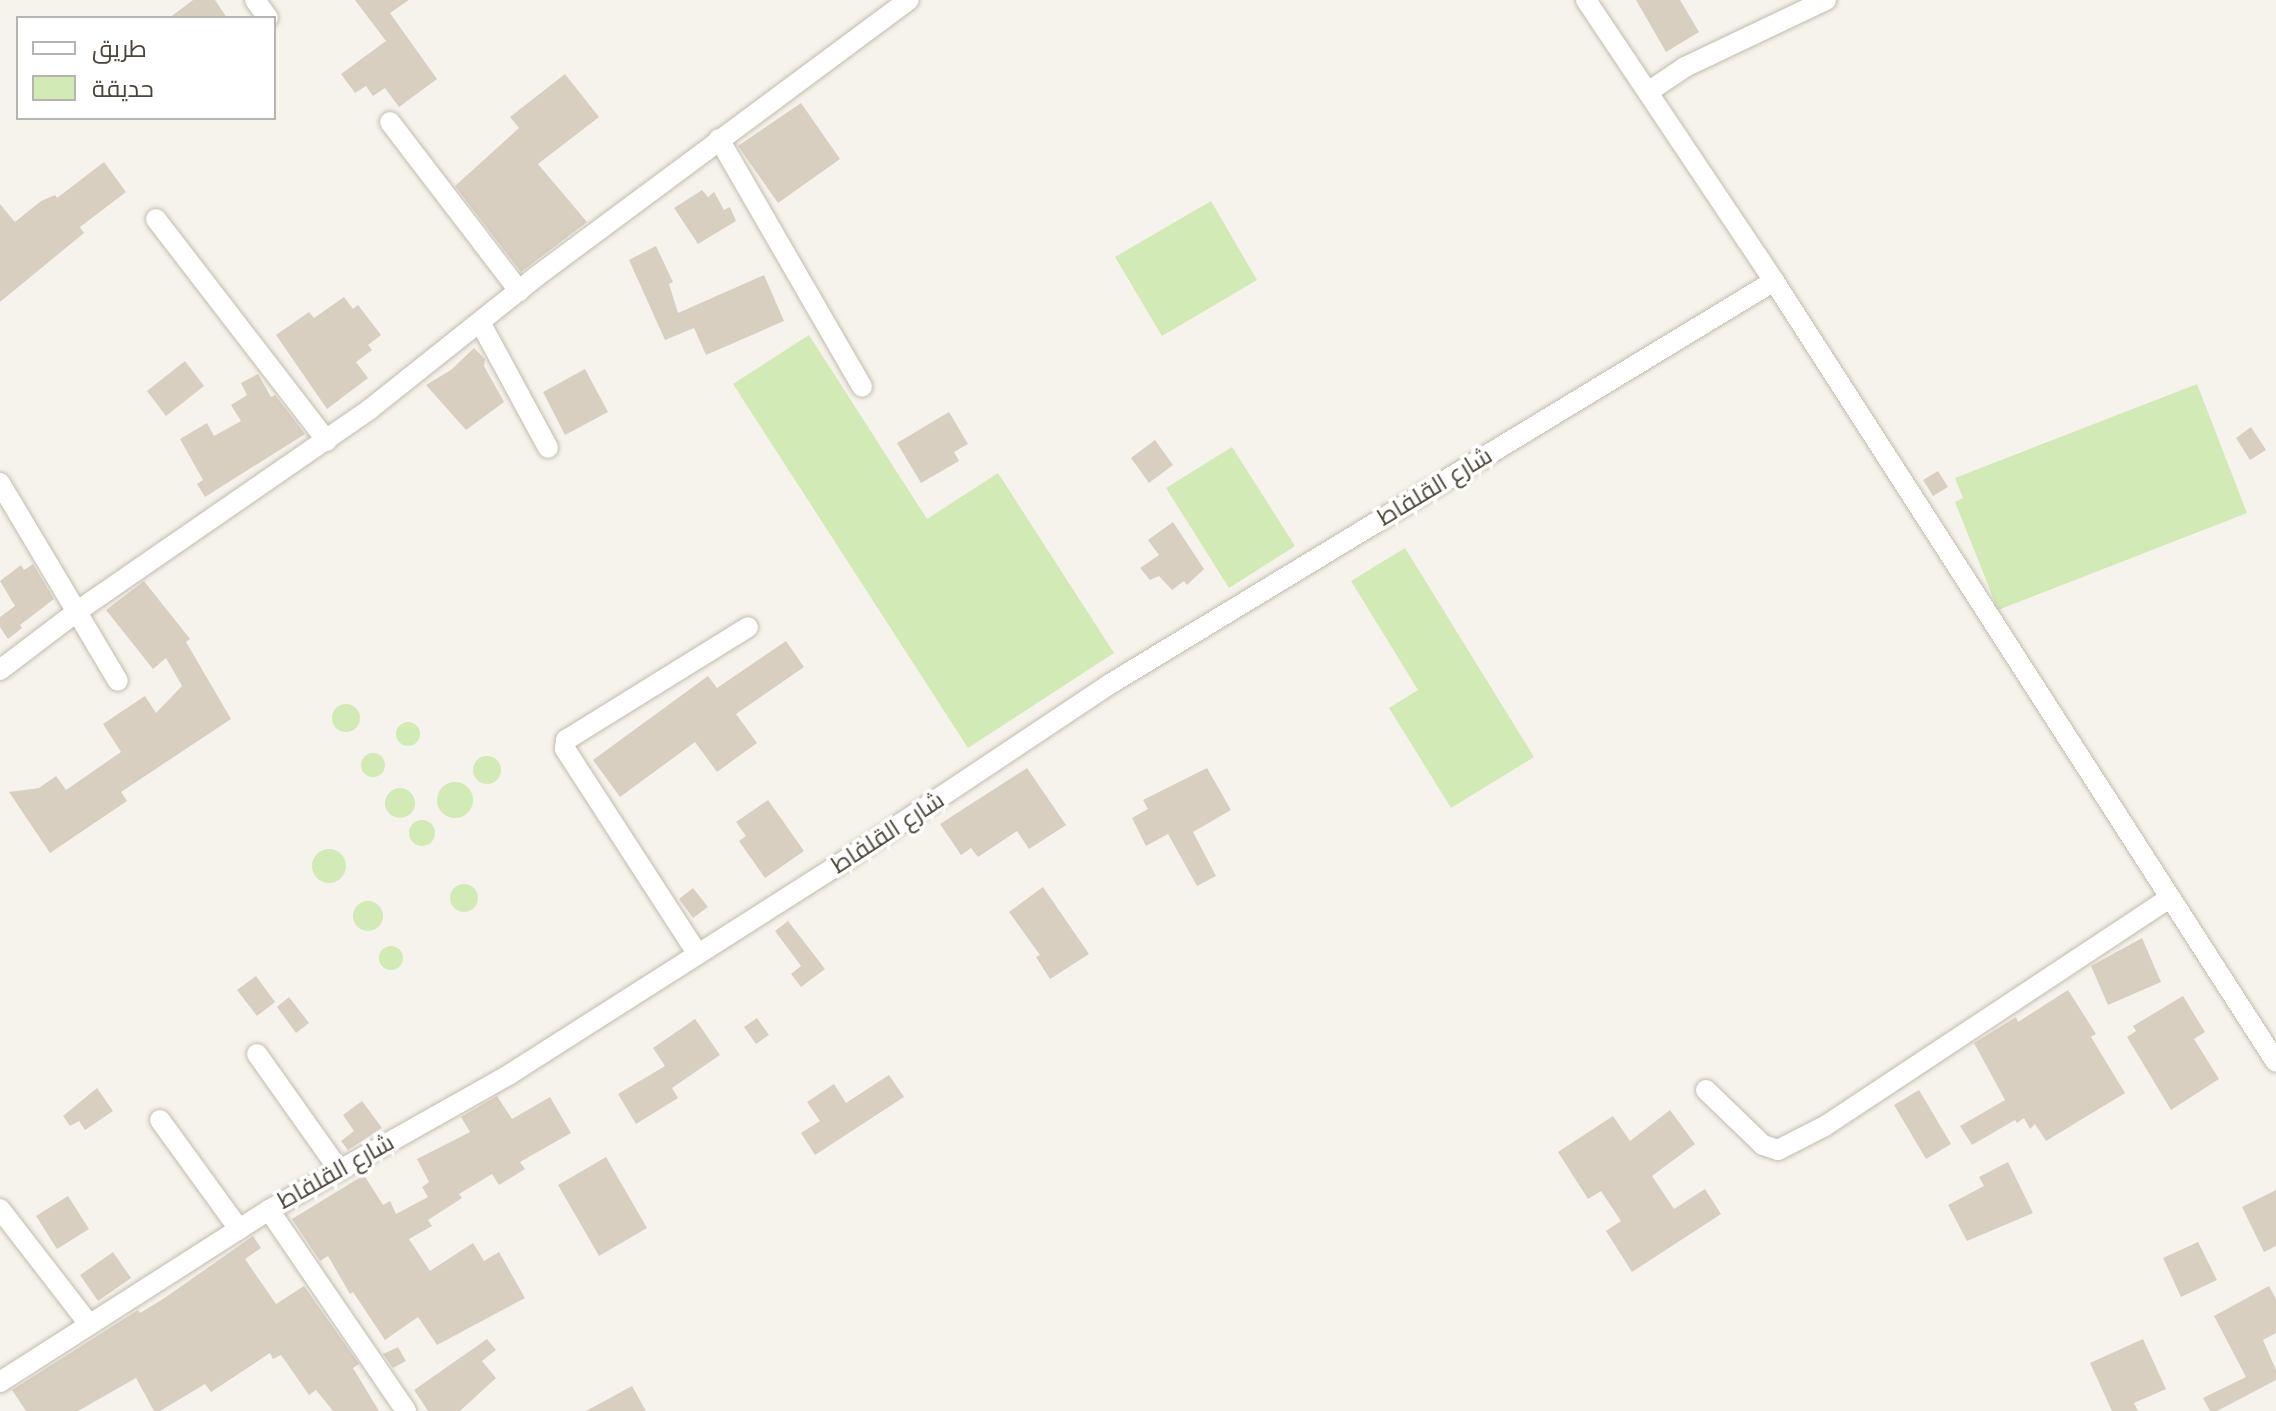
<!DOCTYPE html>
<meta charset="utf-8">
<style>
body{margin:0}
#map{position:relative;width:2276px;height:1411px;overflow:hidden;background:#f6f3ec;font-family:Roboto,Cairo,sans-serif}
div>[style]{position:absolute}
.green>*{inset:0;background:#d2eab5}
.round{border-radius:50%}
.building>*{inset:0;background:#d8cfc1}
.roads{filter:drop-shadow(0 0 2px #c2bbae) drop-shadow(0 0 2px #c2bbae)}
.street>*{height:20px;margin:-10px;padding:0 10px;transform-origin:10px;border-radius:10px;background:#fff}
span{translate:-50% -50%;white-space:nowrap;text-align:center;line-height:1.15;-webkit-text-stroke:7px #fff;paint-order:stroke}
.street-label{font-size:24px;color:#4b4439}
.legend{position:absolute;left:16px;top:16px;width:260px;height:104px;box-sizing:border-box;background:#fff;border:2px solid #b7b4b0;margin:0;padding:10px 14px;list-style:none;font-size:24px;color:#4b4439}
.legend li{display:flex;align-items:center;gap:16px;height:40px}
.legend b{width:40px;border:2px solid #b7b4b0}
</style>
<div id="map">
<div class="green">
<div style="clip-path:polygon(1211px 201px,1257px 280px,1162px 336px,1115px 257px)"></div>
<div style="clip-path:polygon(809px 335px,927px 519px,998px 473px,1114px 653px,968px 748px,733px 384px)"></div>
<div style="clip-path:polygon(2197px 384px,2247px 513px,1998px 610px,1955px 502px,1963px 498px,1955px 478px)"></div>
<div style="clip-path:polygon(1232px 447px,1295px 546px,1229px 588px,1166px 488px)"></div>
<div style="clip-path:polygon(1405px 548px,1534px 757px,1451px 808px,1389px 708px,1418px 690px,1351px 581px)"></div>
<div class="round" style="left:332px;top:704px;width:28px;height:28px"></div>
<div class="round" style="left:396px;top:722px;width:24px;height:24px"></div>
<div class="round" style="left:361px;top:753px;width:24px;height:24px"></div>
<div class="round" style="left:473px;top:756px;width:28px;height:28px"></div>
<div class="round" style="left:437px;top:782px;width:36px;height:36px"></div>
<div class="round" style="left:385px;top:788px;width:30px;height:30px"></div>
<div class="round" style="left:409px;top:820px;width:26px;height:26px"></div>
<div class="round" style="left:312px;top:849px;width:34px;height:34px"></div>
<div class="round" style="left:450px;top:884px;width:28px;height:28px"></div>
<div class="round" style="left:353px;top:901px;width:30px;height:30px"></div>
<div class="round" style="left:379px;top:946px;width:24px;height:24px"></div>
</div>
<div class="building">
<div style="clip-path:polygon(193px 0,215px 0,227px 18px,169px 18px)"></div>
<div style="clip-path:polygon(355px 0,409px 0,390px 13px,437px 79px,399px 107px,385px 88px,373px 96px,366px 86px,355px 93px,341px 74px,386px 41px)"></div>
<div style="clip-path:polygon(1636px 0,1680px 0,1699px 32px,1666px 52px)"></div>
<div style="clip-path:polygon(565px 74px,599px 117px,538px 164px,587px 222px,521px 272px,455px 186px,519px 128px,510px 117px)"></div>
<div style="clip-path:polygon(801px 103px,840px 159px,778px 203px,738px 146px)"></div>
<div style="clip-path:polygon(104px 162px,126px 192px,80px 227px,84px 233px,0 302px,0 204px,15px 222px,41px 201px,55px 195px,57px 198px)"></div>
<div style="clip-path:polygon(702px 190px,708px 197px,714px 192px,724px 210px,730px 207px,736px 221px,698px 244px,674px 208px)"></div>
<div style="clip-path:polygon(656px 246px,673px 282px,669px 284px,678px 313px,764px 275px,784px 321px,706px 355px,694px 328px,665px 340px,629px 260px)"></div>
<div style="clip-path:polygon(344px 297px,353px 309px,358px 305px,381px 335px,368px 345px,372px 350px,356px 362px,368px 378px,327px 409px,276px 335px,309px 312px,314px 318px)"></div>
<div style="clip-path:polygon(474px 348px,485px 359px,484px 366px,504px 402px,466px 430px,426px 385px,451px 370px)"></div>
<div style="clip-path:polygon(185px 361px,204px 386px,166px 416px,147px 391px)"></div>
<div style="clip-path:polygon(585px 369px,608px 412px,565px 435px,543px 392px)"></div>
<div style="clip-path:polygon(258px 374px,271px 397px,275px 395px,305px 434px,205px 497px,197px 484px,203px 480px,180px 439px,207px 423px,214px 436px,241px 421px,231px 405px,247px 395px,241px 383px)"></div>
<div style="clip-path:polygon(949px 412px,968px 444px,954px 452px,959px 461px,921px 483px,897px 443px)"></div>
<div style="clip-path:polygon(2251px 427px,2266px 450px,2250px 460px,2236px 438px)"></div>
<div style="clip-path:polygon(1155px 440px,1173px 465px,1149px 483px,1131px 458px)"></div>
<div style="clip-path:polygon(1938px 471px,1948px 487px,1933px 496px,1923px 480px)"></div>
<div style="clip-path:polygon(1173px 522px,1204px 569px,1187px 585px,1184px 581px,1172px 590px,1159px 576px,1150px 580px,1140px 568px,1159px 555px,1148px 540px)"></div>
<div style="clip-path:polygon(33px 564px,54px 599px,20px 625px,22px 628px,8px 639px,0 627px,0 617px,15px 606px,0 581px,21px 565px,24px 570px)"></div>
<div style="clip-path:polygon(144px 581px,190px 639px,186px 642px,231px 719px,121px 792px,127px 801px,50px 853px,9px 792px,39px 788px,56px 776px,66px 790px,121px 752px,103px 724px,145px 696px,156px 713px,182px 686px,166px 658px,153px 669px,106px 610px)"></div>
<div style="clip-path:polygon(786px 641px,804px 667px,736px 714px,757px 743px,717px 772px,695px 742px,620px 797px,593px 760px,708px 676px,717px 688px)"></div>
<div style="clip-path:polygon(1027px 768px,1066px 825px,1029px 849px,1017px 831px,978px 857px,971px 848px,961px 855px,940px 824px)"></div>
<div style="clip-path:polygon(1207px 768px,1231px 810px,1193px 832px,1216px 876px,1197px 886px,1168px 834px,1146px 846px,1132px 818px,1148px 809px,1143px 800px)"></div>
<div style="clip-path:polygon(768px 800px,804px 851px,765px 878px,739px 841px,746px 836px,736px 822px)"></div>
<div style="clip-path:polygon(1043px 887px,1089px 954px,1050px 979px,1036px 957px,1040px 955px,1009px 912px)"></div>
<div style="clip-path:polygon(693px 888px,708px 907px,693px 918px,679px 899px)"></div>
<div style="clip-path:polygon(788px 921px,825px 969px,801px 987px,791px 974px,801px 966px,775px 931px)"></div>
<div style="clip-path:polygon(2142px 938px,2161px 982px,2108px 1005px,2091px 966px)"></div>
<div style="clip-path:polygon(256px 976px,275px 1002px,257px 1016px,237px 990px)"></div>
<div style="clip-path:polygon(2068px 990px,2096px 1034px,2091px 1037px,2125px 1093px,2046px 1141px,2035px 1124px,2030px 1129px,2024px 1118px,2017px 1123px,2015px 1120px,1972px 1145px,1960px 1126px,2005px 1100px,1974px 1043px,2016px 1017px,2018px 1022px)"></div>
<div style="clip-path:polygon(2183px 996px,2205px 1032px,2194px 1039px,2219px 1079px,2171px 1110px,2127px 1037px,2136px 1031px,2133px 1026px)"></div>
<div style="clip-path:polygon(289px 997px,309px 1023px,296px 1033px,277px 1007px)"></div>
<div style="clip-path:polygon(757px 1018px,769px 1035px,756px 1044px,744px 1027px)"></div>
<div style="clip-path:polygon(695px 1019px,720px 1055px,672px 1088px,678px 1098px,636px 1124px,618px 1094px,665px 1066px,653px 1048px)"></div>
<div style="clip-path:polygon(889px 1075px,904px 1097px,815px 1155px,801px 1133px,820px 1121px,807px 1102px,834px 1084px,846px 1103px)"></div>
<div style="clip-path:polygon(97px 1088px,113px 1111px,85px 1130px,79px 1121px,70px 1126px,63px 1116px)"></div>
<div style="clip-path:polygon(1919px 1090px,1951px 1144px,1926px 1159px,1894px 1105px)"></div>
<div style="clip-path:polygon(497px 1096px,512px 1119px,550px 1097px,571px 1133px,520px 1162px,525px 1169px,499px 1185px,492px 1174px,459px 1194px,462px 1198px,428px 1220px,432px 1226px,409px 1239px,430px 1271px,473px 1243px,484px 1261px,499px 1252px,525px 1298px,437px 1345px,418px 1317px,385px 1340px,353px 1292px,350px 1294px,328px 1256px,320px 1261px,292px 1219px,364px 1175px,383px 1205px,390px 1201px,396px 1214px,428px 1197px,422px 1187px,429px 1182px,417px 1159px,470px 1132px,461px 1117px)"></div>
<div style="clip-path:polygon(362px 1101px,382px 1128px,348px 1150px,341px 1141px,354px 1131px,343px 1115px)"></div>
<div style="clip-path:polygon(1670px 1110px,1695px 1144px,1652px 1176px,1674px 1209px,1705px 1189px,1721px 1214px,1632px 1272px,1606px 1231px,1621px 1221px,1601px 1191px,1588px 1199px,1558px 1152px,1613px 1116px,1630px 1141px)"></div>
<div style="clip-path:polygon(606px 1157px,647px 1228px,599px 1256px,558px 1185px)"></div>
<div style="clip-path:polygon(2008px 1162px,2033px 1213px,1967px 1241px,1948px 1205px,1984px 1186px,1979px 1177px)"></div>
<div style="clip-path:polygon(2276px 1190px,2276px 1246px,2264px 1252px,2242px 1207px)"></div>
<div style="clip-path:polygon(68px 1196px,89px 1229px,57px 1249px,36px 1216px)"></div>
<div style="clip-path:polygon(253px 1236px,261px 1248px,245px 1259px,276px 1304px,304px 1286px,359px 1364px,353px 1368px,379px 1411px,333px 1411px,316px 1390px,309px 1395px,281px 1355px,273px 1359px,270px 1353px,211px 1392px,205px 1384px,160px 1411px,154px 1411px,136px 1378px,78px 1411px,26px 1411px,12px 1390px,138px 1310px,140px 1313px,163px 1299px)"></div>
<div style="clip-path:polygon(2198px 1242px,2217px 1280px,2181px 1297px,2163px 1258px)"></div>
<div style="clip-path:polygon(113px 1252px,131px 1278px,98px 1301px,80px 1275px)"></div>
<div style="clip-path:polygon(2269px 1286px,2276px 1299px,2276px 1333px,2263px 1340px,2276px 1370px,2276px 1380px,2217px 1411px,2210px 1411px,2203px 1398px,2246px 1377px,2214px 1316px)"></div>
<div style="clip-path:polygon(487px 1339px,496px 1350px,482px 1361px,496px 1378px,460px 1411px,428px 1411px,414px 1390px)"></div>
<div style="clip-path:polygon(2143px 1339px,2166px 1389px,2134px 1403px,2138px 1411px,2112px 1411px,2090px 1363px)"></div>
<div style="clip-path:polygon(398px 1347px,406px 1361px,393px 1368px,383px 1354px)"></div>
<div style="clip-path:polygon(632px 1386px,646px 1411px,586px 1411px)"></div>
</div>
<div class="roads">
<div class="street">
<div style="left:255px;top:0;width:22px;rotate:54deg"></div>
<div style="left:1586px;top:0;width:338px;rotate:56.2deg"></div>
<div style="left:1774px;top:281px;width:928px;rotate:57.27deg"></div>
<div style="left:1648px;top:92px;width:45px;rotate:-34deg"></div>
<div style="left:1685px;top:67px;width:156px;rotate:-25.4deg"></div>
<div style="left:390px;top:122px;width:213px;rotate:52.6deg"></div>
<div style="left:719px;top:139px;width:286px;rotate:60deg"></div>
<div style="left:156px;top:219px;width:280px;rotate:52.4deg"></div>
<div style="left:480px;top:322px;width:143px;rotate:61.6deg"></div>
<div style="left:0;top:483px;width:230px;rotate:59.2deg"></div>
<div style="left:0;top:670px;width:99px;rotate:-37.2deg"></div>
<div style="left:79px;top:610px;width:354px;rotate:-34.6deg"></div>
<div style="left:370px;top:409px;width:213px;rotate:-38.5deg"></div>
<div style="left:537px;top:276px;width:463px;rotate:-36.6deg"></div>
<div style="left:697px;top:953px;width:243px;rotate:-122.9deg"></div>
<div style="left:565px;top:749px;width:9px;rotate:-84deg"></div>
<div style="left:566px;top:740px;width:214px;rotate:-31.8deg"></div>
<div style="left:257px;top:1054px;width:142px;rotate:54.7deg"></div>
<div style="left:1706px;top:1090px;width:79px;rotate:44deg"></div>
<div style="left:1763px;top:1145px;width:16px;rotate:18deg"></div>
<div style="left:1778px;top:1150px;width:53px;rotate:-27.1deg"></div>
<div style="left:1825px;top:1126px;width:414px;rotate:-33.5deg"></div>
<div style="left:160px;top:1120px;width:135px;rotate:54.1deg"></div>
<div style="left:0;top:1209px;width:145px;rotate:52.3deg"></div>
<div style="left:269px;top:1210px;width:243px;rotate:55.7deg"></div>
<div style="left:0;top:1382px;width:319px;rotate:-32.6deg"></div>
<div style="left:269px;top:1210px;width:277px;rotate:-29.4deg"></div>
<div style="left:510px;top:1074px;width:402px;rotate:-32.5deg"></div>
<div style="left:849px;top:858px;width:314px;rotate:-33.7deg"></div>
<div style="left:1110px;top:684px;width:777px;rotate:-31.25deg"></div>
</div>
</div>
<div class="street-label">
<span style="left:1435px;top:487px;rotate:-31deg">شارع القلفاط</span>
<span style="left:888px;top:833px;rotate:-33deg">شارع القلفاط</span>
<span style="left:336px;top:1172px;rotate:-29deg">شارع القلفاط</span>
</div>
<ul class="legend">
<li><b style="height:10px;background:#fff"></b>طريق</li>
<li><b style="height:22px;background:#d2eab5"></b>حديقة</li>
</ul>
</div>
